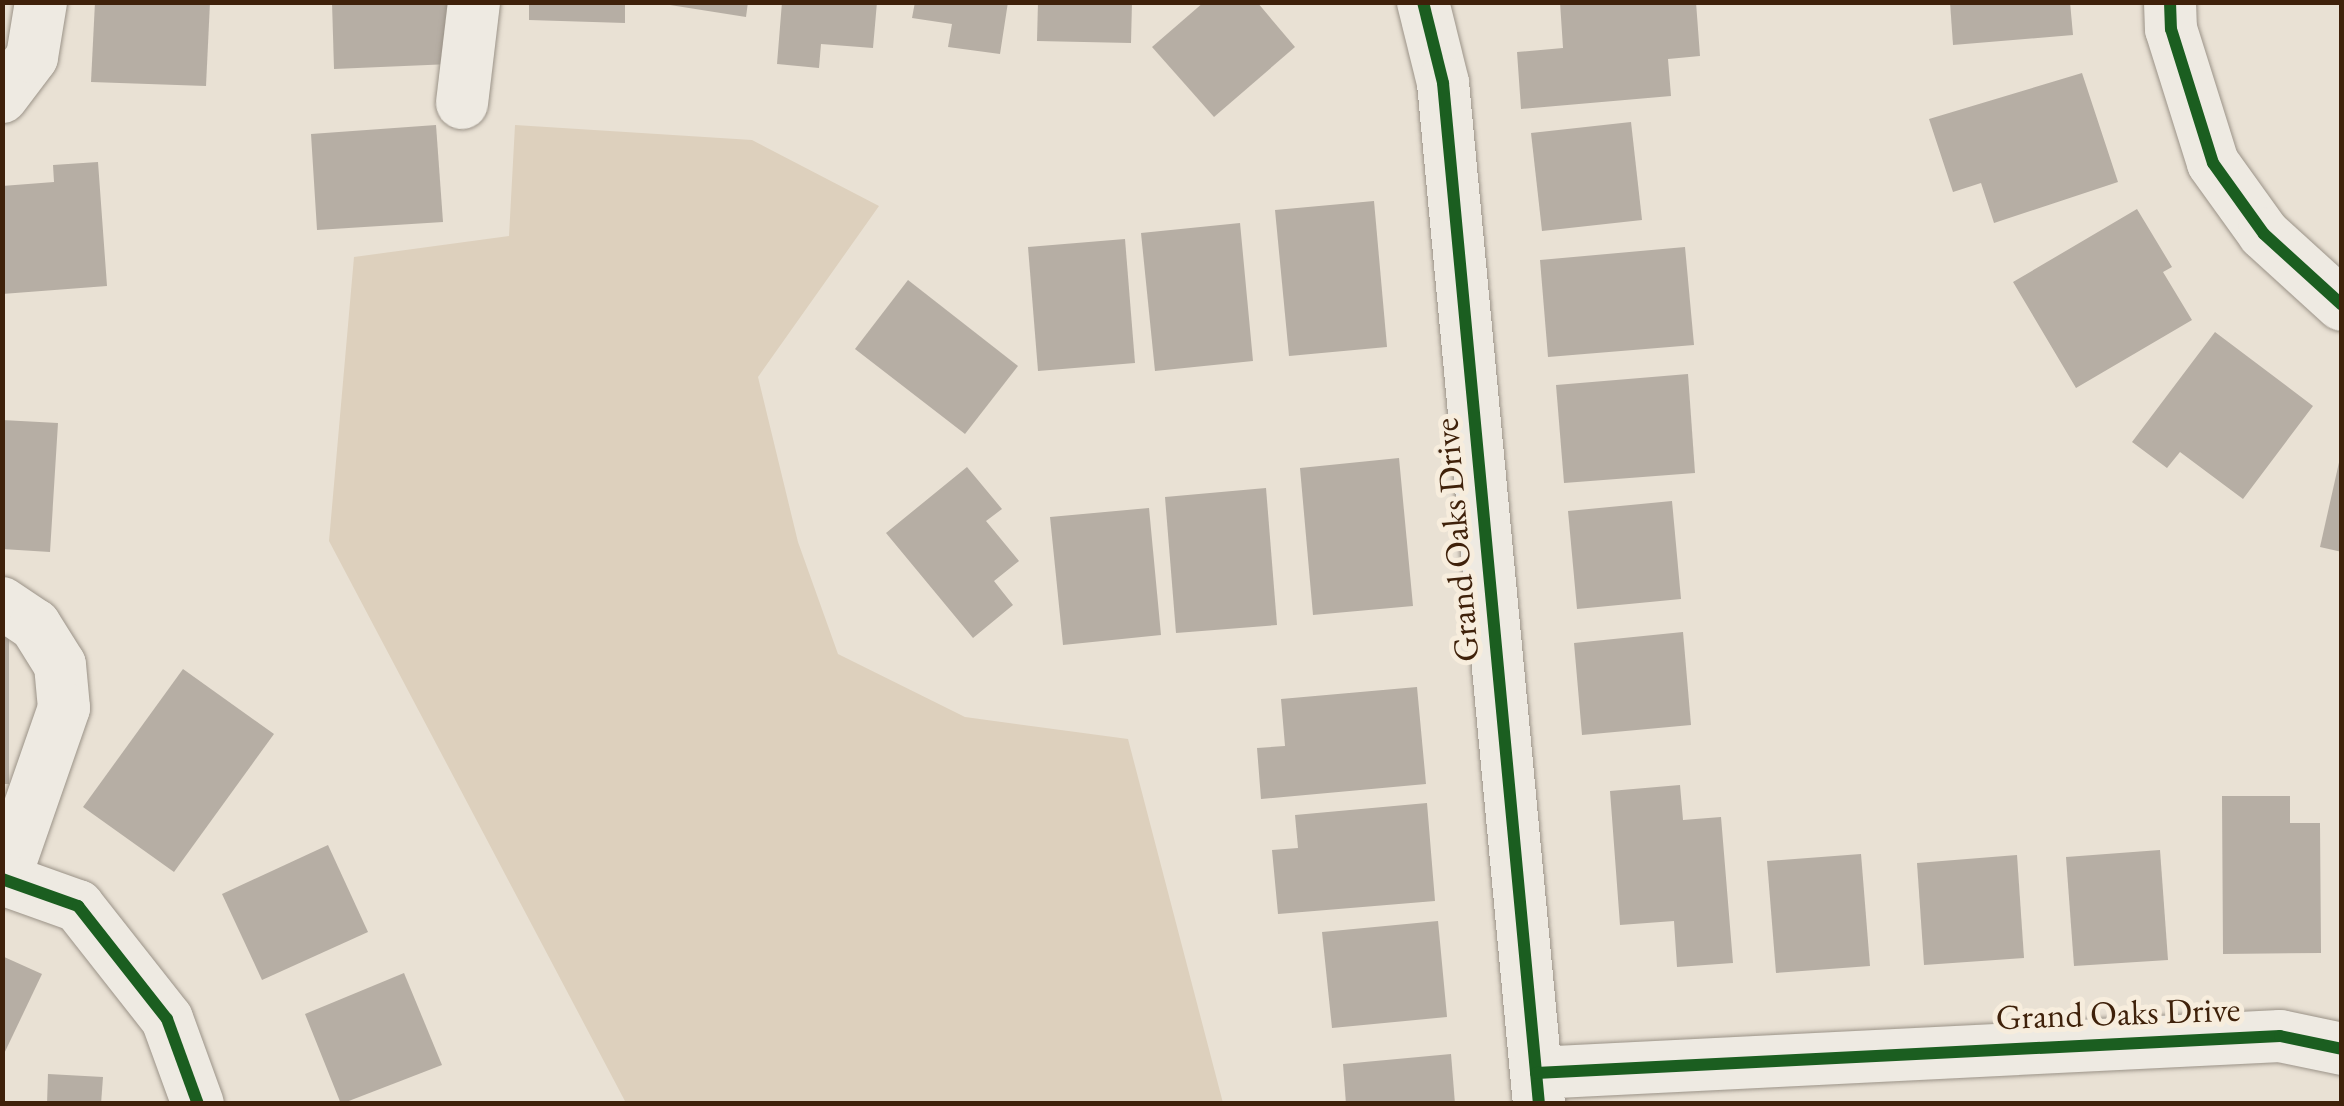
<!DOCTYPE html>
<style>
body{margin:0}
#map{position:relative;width:2344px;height:1106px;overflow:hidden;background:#e9e1d4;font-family:"EB Garamond",serif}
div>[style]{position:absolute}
.green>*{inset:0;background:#ddd0bd}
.building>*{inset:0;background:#b6aea4}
.roads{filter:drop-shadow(0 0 2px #9b9388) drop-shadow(0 0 2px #9b9388)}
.street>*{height:52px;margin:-26px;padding:0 26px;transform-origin:26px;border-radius:26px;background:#eeeae2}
.cycleway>*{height:12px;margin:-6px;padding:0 6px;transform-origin:6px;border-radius:6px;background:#1b5e20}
span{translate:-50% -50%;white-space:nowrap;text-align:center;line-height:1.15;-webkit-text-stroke:10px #f7eddd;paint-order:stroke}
.street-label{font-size:35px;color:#3f210a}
.frame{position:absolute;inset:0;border:5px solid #3f210a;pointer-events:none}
</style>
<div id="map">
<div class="green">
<div style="clip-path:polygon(515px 125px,752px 140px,879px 206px,758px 377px,798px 542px,838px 654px,965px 717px,1128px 739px,1223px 1103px,626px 1103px,329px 541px,354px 257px,509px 236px)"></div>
</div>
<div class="building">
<div style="clip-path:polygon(95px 2px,210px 2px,206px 86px,91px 82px)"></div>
<div style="clip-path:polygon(332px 2px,448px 2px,451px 64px,334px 69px)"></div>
<div style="clip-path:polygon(529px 2px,625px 2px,625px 23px,529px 20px)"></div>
<div style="clip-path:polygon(651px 2px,748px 2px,746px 17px)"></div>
<div style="clip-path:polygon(782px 2px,877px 2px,873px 48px,821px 44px,819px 68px,777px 64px)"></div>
<div style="clip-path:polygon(915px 2px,1008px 2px,1000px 54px,948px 47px,952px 24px,912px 18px)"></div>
<div style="clip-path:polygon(1038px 2px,1132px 2px,1131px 43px,1037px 41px)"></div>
<div style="clip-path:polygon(1204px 2px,1257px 2px,1295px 47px,1214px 117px,1152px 47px)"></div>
<div style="clip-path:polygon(1560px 2px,1696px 2px,1700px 56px,1668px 59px,1671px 96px,1521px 109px,1517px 52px,1563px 48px)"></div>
<div style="clip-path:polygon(1950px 2px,2070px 2px,2073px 35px,1953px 45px)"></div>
<div style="clip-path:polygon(2082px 73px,2118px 182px,1994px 223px,1981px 183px,1953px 192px,1929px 119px)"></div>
<div style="clip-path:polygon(1631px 122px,1642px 220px,1542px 231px,1531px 133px)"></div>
<div style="clip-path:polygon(436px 125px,443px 222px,317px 230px,311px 134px)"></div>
<div style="clip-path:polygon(98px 162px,107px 286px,2px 294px,2px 186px,54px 182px,53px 165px)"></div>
<div style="clip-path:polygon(1374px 201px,1387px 347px,1289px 356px,1275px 210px)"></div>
<div style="clip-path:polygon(2137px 209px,2172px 267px,2163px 272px,2192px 320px,2076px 388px,2013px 282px)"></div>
<div style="clip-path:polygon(1240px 223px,1253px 361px,1155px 371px,1141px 233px)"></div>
<div style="clip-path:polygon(1125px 239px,1135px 363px,1038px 371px,1028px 247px)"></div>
<div style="clip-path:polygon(1685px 247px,1694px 345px,1548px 357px,1540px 260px)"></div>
<div style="clip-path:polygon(908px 280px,1018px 366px,965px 434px,855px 349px)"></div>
<div style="clip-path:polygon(2215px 332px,2313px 406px,2243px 499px,2180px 452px,2167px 468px,2132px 442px)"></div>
<div style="clip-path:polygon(1688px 374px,1695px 473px,1564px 483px,1556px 385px)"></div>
<div style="clip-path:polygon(2px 420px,58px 423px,50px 552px,2px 549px)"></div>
<div style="clip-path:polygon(1399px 458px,1413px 606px,1313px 615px,1300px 468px)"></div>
<div style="clip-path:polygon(2340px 458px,2342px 459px,2342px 552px,2320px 547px)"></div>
<div style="clip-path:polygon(967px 467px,1002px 509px,986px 521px,1019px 561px,994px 581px,1013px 605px,973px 638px,886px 533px)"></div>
<div style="clip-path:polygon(1266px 488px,1277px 625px,1176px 633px,1165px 497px)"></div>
<div style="clip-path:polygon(1672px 501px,1681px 599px,1577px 609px,1568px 511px)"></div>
<div style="clip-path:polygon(1149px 508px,1161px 635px,1063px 645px,1050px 517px)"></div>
<div style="clip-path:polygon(1683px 632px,1691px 725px,1582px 735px,1574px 643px)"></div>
<div style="clip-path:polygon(2px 637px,9px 637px,9px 784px,2px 784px)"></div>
<div style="clip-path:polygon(183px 669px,274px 734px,174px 872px,83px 807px)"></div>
<div style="clip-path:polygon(1417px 687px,1426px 784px,1261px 799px,1257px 748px,1285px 746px,1281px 699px)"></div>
<div style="clip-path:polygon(1680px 785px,1683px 820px,1721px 817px,1733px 963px,1677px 967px,1674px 921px,1620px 925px,1610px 791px)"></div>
<div style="clip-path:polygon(2222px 796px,2290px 796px,2290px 823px,2320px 823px,2321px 953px,2223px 954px)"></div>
<div style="clip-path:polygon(1427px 803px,1435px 901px,1278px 914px,1272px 850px,1298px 848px,1295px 815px)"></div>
<div style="clip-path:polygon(328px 845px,368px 932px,262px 980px,222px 894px)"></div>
<div style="clip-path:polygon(2160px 850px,2168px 960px,2074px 966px,2066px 857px)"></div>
<div style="clip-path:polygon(1861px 854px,1870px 966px,1776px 973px,1767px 861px)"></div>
<div style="clip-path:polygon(2017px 855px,2024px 958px,1924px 965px,1917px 863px)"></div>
<div style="clip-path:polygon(1438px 921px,1447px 1017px,1332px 1028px,1322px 932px)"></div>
<div style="clip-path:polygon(2px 956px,42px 974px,2px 1058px)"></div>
<div style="clip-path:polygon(404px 973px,442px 1065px,341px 1104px,305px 1014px)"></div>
<div style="clip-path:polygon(1451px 1054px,1455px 1104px,1346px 1104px,1343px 1064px)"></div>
<div style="clip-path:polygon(48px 1074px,103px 1077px,101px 1104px,47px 1104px)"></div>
</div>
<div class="roads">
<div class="street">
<div style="left:1423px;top:2px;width:83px;rotate:76.1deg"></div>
<div style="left:1443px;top:83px;width:1026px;rotate:84.63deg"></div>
<div style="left:2170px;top:2px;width:27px;rotate:88deg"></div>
<div style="left:2171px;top:29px;width:140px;rotate:72.6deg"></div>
<div style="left:2213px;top:163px;width:87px;rotate:54.3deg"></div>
<div style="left:2264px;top:234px;width:105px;rotate:42.3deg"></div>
<div style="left:2px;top:97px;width:50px;rotate:-53.1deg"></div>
<div style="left:32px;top:57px;width:56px;rotate:-80.7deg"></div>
<div style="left:462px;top:103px;width:102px;rotate:-83.2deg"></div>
<div style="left:2px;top:603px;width:40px;rotate:34deg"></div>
<div style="left:35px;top:625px;width:47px;rotate:58deg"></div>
<div style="left:60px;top:665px;width:43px;rotate:84.7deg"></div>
<div style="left:64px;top:708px;width:182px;rotate:109.2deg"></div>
<div style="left:2px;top:879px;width:81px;rotate:19.6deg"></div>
<div style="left:78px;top:906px;width:144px;rotate:51.8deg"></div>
<div style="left:167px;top:1019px;width:90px;rotate:70deg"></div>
<div style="left:1536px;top:1073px;width:745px;rotate:-2.85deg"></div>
<div style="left:2280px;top:1036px;width:63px;rotate:11.8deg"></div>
</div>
</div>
<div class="cycleway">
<div style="left:1423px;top:2px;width:83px;rotate:76.1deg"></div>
<div style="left:1443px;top:83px;width:1026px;rotate:84.63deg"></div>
<div style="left:2170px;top:2px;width:27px;rotate:88deg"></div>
<div style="left:2171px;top:29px;width:140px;rotate:72.6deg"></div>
<div style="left:2213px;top:163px;width:87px;rotate:54.3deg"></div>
<div style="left:2264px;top:234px;width:105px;rotate:42.3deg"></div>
<div style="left:2px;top:879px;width:81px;rotate:19.6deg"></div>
<div style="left:78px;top:906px;width:144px;rotate:51.8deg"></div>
<div style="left:167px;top:1019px;width:90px;rotate:70deg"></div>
<div style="left:1536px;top:1073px;width:745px;rotate:-2.85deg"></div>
<div style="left:2280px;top:1036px;width:63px;rotate:11.8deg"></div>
</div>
<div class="street-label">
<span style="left:1456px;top:540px;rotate:-95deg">Grand Oaks Drive</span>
<span style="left:2118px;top:1013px;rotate:-2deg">Grand Oaks Drive</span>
</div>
<div class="frame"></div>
</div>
